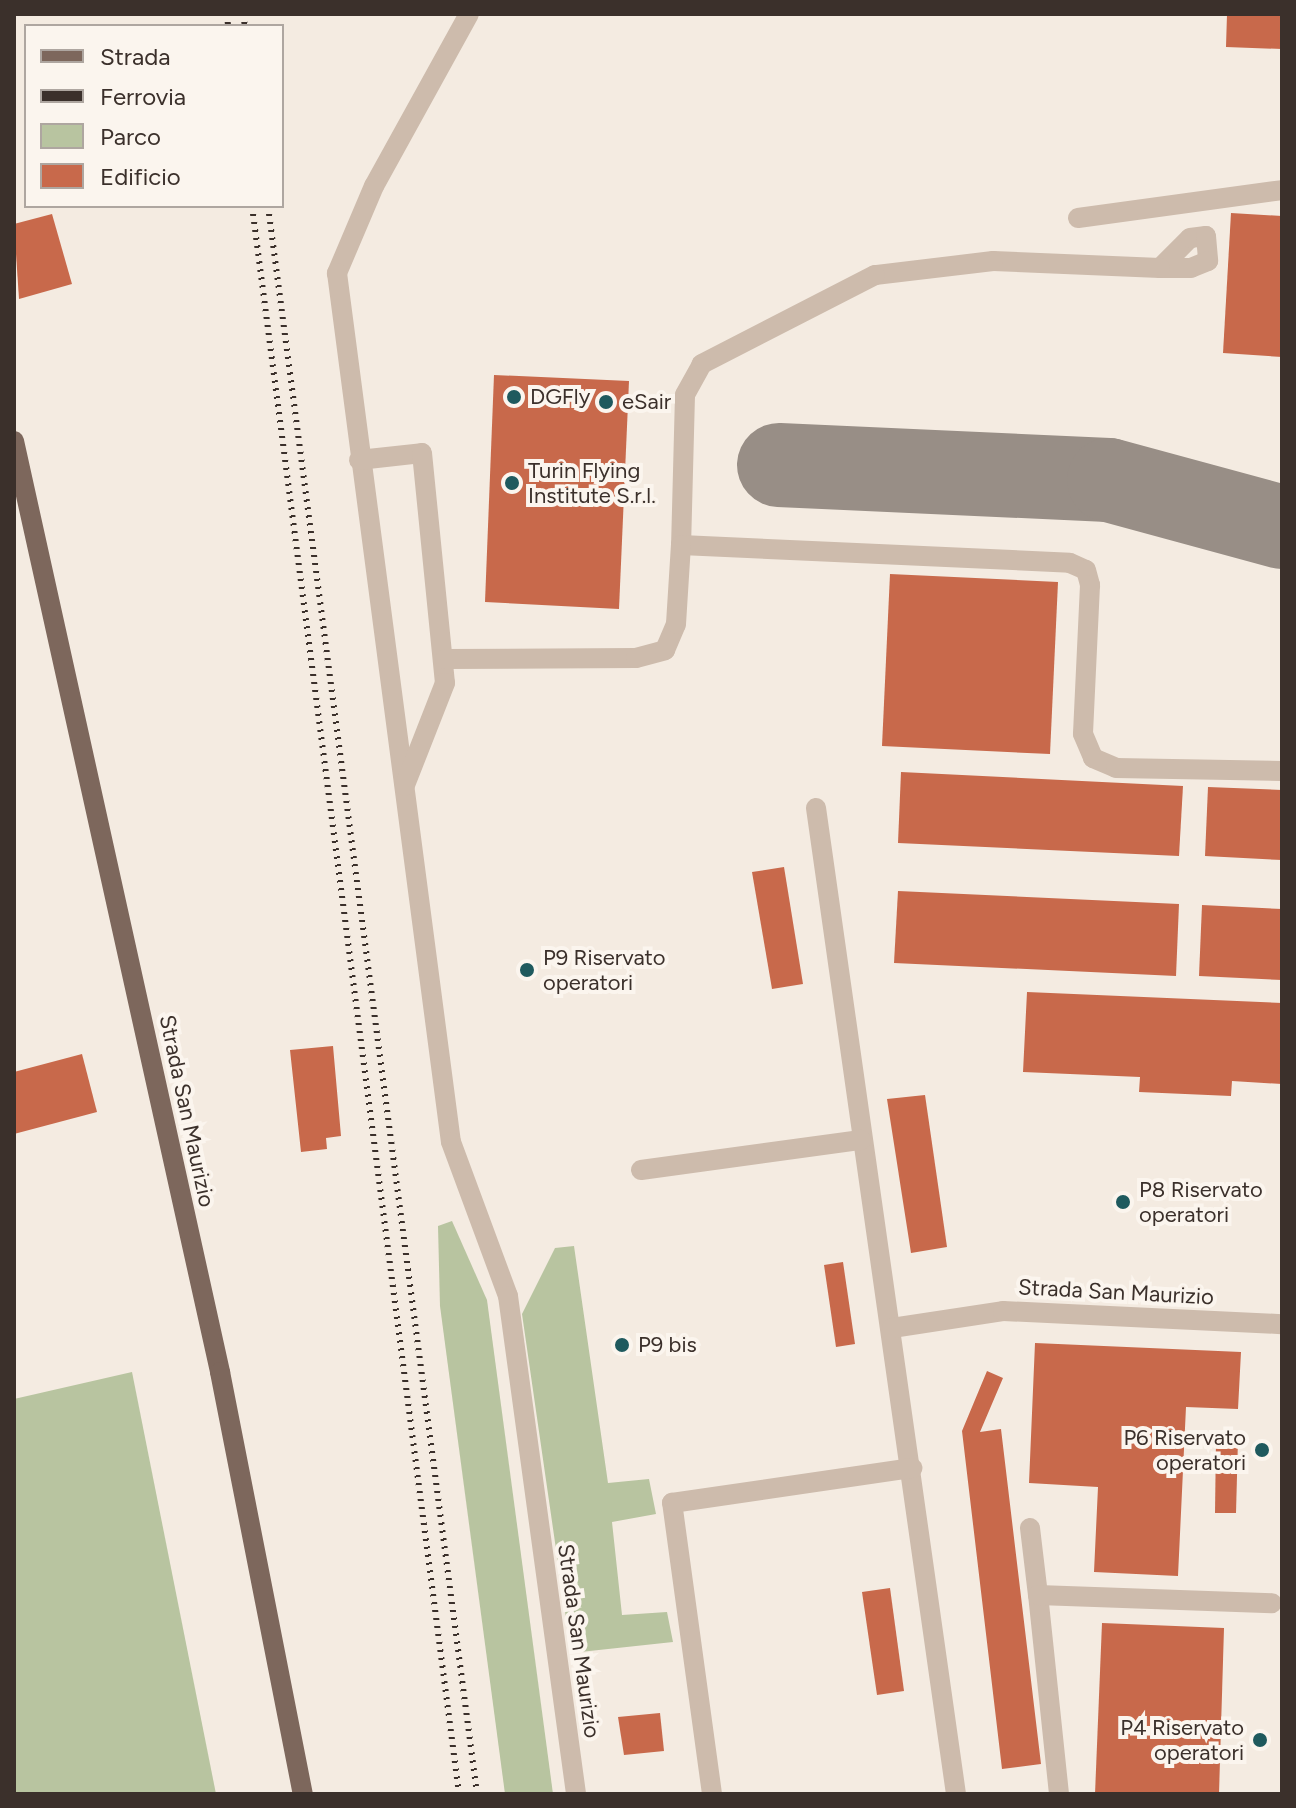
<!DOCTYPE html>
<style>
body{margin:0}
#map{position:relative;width:1296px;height:1808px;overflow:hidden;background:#f4ebe1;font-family:Figtree,sans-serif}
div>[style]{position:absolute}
.green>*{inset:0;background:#b8c4a0}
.taxiway>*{height:84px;margin:-42px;padding:0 42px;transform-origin:42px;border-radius:42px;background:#988e86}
.building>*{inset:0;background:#c8694b}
.minor>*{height:20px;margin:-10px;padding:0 10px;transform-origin:10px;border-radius:10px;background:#cdbbac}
.major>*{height:20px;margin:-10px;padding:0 10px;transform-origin:10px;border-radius:10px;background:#7d675c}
.rail>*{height:6px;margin-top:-3px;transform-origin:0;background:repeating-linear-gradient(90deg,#3b302b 0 2px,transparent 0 8px)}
.dots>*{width:22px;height:22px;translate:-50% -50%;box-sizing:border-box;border:4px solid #fbf5ee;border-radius:50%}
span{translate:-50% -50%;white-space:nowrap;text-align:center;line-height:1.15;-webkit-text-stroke:8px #fbf5ee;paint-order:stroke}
.poi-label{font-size:22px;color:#3b302b}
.left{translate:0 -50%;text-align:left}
.right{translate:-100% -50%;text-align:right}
.street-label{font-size:22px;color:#3b302b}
.frame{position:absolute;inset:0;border:16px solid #3b302b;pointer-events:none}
.legend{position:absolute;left:24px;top:24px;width:260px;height:184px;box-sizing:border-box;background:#fbf5ee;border:2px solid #aea6a0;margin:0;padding:10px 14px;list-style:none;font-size:24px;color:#3b302b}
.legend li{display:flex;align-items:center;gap:16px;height:40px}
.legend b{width:40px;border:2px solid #aea6a0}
</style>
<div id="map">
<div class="green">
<div style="clip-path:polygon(452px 1221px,487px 1300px,553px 1794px,505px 1794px,440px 1306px,438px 1226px)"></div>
<div style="clip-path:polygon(574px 1246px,608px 1483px,649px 1479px,656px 1514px,612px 1522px,622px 1615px,667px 1612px,673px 1642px,571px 1653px,522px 1314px,555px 1248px)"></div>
<div style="clip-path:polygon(132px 1372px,216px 1794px,14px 1794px,14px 1399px)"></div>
</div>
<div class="taxiway">
<div style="left:779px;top:465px;width:330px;rotate:2.6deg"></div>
<div style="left:1109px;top:480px;width:179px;rotate:15.2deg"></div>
</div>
<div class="building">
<div style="clip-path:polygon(1227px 14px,1282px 14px,1282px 49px,1226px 47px)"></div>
<div style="clip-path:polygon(1231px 213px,1282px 216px,1282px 357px,1223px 353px)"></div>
<div style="clip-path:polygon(52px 214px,72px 284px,19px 299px,14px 224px)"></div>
<div style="clip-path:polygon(494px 375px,629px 381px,619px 609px,485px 602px)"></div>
<div style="clip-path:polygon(890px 574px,1058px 582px,1050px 754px,882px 746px)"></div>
<div style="clip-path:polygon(901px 772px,1183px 786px,1179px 856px,898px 843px)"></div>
<div style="clip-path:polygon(1208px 787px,1282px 790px,1282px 860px,1205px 856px)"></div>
<div style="clip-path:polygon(784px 867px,803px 984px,772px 989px,752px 872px)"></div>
<div style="clip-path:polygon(898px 891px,1179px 904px,1176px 976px,894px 963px)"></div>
<div style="clip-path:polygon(1202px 905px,1282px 909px,1282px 980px,1199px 976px)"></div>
<div style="clip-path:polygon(1027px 992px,1282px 1003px,1282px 1084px,1232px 1081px,1231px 1096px,1139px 1092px,1140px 1077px,1023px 1072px)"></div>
<div style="clip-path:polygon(333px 1046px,341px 1136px,326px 1138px,327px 1149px,301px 1152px,290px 1050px)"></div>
<div style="clip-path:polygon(82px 1054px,97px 1112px,14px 1134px,14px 1072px)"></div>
<div style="clip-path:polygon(925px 1095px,947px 1247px,911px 1253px,887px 1099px)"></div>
<div style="clip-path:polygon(843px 1262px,855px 1344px,836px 1347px,824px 1265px)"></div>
<div style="clip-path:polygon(1035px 1343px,1241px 1352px,1238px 1409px,1186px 1407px,1178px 1576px,1094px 1572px,1098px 1487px,1029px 1483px)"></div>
<div style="clip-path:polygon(987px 1371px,1003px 1378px,980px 1432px,1001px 1429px,1041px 1764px,1002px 1769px,962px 1431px)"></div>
<div style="clip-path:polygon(1216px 1439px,1238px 1439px,1236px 1513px,1215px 1513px)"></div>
<div style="clip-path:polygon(890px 1588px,904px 1691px,877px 1695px,862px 1592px)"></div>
<div style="clip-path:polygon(1102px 1623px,1224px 1628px,1219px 1794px,1095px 1794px)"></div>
<div style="clip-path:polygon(660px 1713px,664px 1751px,624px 1755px,618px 1717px)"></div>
</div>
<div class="minor">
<div style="left:469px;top:14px;width:196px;rotate:118.9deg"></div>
<div style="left:374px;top:186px;width:95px;rotate:113deg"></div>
<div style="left:337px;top:273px;width:876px;rotate:82.53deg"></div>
<div style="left:451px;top:1142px;width:164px;rotate:69.7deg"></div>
<div style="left:508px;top:1296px;width:503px;rotate:82.22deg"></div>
<div style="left:1078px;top:218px;width:206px;rotate:-7.8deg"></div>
<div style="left:1160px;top:268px;width:42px;rotate:-45deg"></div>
<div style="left:1190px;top:238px;width:16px;rotate:-7deg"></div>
<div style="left:1206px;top:236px;width:25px;rotate:85deg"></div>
<div style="left:1208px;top:261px;width:18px;rotate:158deg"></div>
<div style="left:1191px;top:268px;width:31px;rotate:180deg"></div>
<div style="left:1160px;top:268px;width:167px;rotate:-177.6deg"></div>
<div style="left:993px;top:261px;width:119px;rotate:173.2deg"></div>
<div style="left:875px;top:275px;width:195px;rotate:152.8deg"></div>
<div style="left:702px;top:364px;width:35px;rotate:119deg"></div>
<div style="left:685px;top:395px;width:150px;rotate:91.5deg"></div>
<div style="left:681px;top:545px;width:389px;rotate:2.6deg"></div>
<div style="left:1070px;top:563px;width:17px;rotate:24deg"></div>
<div style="left:1086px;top:570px;width:16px;rotate:75deg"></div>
<div style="left:1090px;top:585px;width:149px;rotate:92.7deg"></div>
<div style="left:1083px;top:734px;width:26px;rotate:67deg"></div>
<div style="left:1093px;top:758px;width:25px;rotate:23deg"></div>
<div style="left:1116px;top:768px;width:166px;rotate:1deg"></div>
<div style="left:359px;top:460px;width:63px;rotate:-6.3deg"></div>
<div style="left:422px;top:453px;width:231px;rotate:84.3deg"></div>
<div style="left:445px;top:683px;width:110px;rotate:111.4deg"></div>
<div style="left:445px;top:659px;width:191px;rotate:-0.3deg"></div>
<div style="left:636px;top:658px;width:30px;rotate:-15deg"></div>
<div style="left:665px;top:650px;width:28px;rotate:-67deg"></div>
<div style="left:676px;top:624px;width:79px;rotate:-86.4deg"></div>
<div style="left:816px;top:808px;width:996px;rotate:81.92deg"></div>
<div style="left:641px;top:1170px;width:222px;rotate:-7.8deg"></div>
<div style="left:892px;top:1328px;width:112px;rotate:-8.7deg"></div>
<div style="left:1003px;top:1311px;width:279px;rotate:2.7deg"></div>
<div style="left:1030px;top:1528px;width:67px;rotate:83.2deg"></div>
<div style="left:712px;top:1794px;width:294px;rotate:-97.8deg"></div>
<div style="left:672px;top:1503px;width:243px;rotate:-8.3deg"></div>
<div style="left:1059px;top:1794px;width:200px;rotate:-96deg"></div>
<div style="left:1038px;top:1595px;width:234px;rotate:2deg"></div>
</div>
<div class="major">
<div style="left:14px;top:441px;width:954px;rotate:77.52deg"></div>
<div style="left:220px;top:1372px;width:430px;rotate:78.9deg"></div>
</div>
<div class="rail">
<div style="left:227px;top:14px;width:12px;rotate:85deg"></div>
<div style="left:243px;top:14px;width:12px;rotate:81deg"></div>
<div style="left:252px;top:206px;width:1601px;rotate:82.57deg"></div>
<div style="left:268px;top:206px;width:1602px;rotate:82.5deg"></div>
</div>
<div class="dots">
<div style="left:514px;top:397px;background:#1f5a5e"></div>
<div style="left:606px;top:402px;background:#1f5a5e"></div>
<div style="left:512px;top:483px;background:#1f5a5e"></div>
<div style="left:527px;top:970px;background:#1f5a5e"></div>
<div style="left:1123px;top:1202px;background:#1f5a5e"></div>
<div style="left:622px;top:1345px;background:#1f5a5e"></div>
<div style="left:1262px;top:1450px;background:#1f5a5e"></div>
<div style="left:1260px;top:1740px;background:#1f5a5e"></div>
</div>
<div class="poi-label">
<span class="left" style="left:530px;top:397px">DGFly</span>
<span class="left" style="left:622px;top:402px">eSair</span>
<span class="left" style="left:528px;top:483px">Turin Flying<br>Institute S.r.l.</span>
<span class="left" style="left:543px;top:970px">P9 Riservato<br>operatori</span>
<span class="left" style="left:1139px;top:1202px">P8 Riservato<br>operatori</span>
<span class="left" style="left:638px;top:1345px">P9 bis</span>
<span class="right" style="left:1246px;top:1450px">P6 Riservato<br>operatori</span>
<span class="right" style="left:1244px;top:1740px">P4 Riservato<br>operatori</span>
</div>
<div class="street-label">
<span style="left:187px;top:1111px;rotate:78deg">Strada San Maurizio</span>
<span style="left:1116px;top:1292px;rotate:3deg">Strada San Maurizio</span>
<span style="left:579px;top:1641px;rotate:82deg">Strada San Maurizio</span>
</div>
<div class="frame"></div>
<ul class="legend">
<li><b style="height:10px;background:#7d675c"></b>Strada</li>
<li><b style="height:10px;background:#3b302b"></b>Ferrovia</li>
<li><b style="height:22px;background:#b8c4a0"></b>Parco</li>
<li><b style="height:22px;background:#c8694b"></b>Edificio</li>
</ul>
</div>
